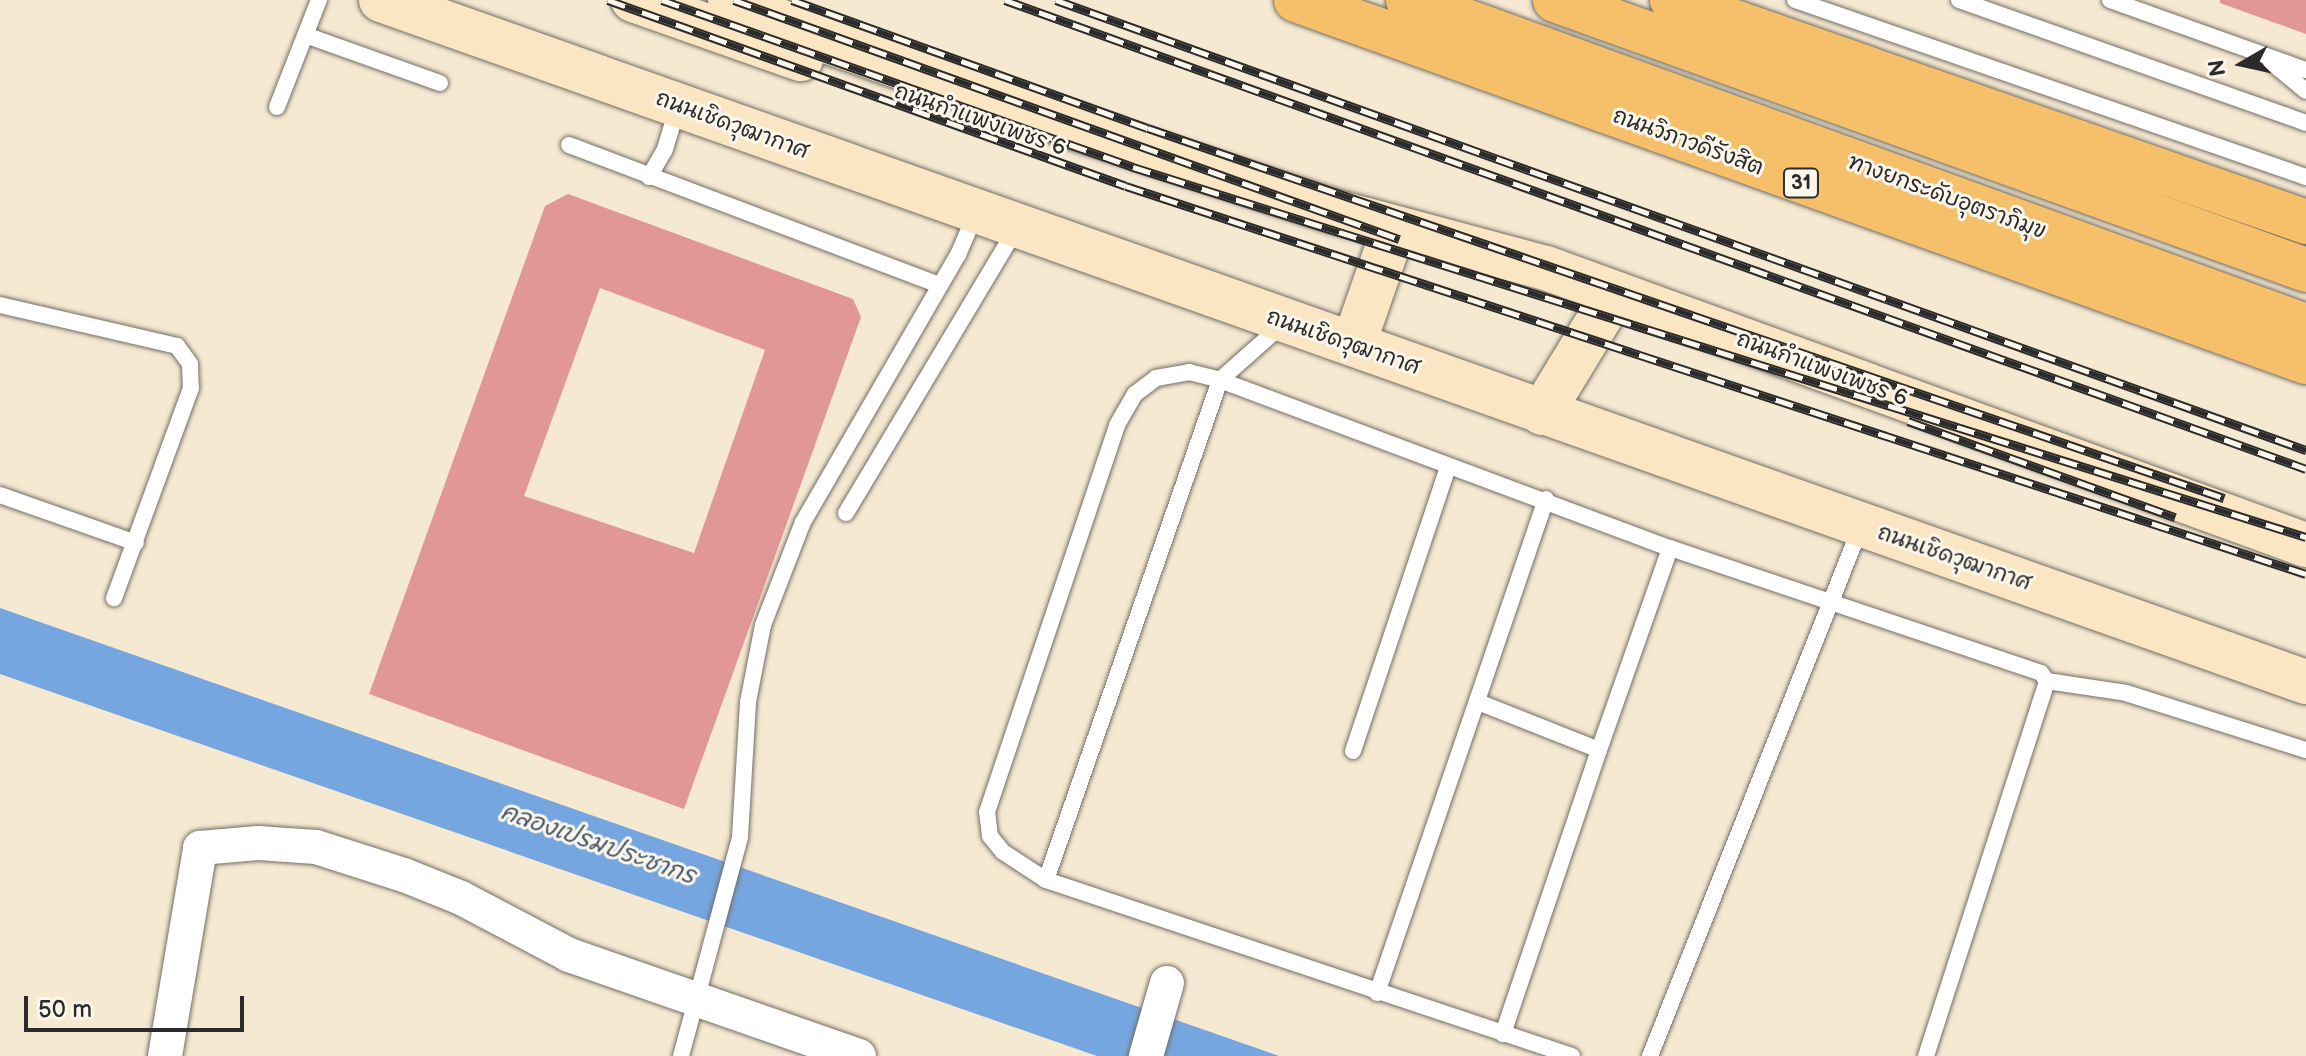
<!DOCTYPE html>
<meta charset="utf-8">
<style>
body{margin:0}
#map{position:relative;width:2306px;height:1056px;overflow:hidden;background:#f6e9d2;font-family:"Balsamiq Sans","Playpen Sans Thai",sans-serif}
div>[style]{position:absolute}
.water>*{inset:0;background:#76a6e0}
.building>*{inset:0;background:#e19795}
.roads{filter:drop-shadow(0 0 2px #726e65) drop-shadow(0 0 2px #726e65)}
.service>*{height:16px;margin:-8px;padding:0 8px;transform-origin:8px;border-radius:8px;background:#fff}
.minor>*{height:34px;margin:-17px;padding:0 17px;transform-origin:17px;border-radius:17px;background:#fff}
.secondary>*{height:44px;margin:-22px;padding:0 22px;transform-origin:22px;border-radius:22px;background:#fbe6c4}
.trunk>*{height:44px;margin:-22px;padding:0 22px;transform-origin:22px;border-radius:22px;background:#f6c06b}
.motorway>*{height:44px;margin:-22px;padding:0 22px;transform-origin:22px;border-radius:22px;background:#f6c06b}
.rail>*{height:9px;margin-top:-4.5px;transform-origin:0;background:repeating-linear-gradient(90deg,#fbf7ec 0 18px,#2b2b2b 0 36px);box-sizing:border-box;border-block:2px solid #2b2b2b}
span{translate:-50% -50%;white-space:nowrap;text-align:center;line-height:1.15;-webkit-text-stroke:6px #fbf7ec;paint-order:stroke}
.shield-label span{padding:2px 6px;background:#fbf7ec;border:2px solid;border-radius:6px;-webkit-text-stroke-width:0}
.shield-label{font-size:20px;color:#2b2b2b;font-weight:700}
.street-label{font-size:22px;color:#2b2b2b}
.water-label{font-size:24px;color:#45566a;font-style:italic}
.north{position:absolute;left:2202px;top:24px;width:80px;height:80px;-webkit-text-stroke:6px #fbf7ec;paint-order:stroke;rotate:261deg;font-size:22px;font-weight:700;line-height:32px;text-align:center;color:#2b2b2b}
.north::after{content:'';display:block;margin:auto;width:28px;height:36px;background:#2b2b2b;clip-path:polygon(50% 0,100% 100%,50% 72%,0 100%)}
.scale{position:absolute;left:24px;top:996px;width:220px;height:36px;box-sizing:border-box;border:4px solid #2b2b2b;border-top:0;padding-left:10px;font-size:24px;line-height:28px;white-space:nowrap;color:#2b2b2b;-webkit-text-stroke:6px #fbf7ec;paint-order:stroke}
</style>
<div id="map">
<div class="water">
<div style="clip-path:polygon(0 608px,1279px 1056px,1097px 1056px,0 674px)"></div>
</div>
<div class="building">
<div style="clip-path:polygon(2220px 0,2306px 0,2306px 34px,2220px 3px)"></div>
<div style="clip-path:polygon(evenodd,568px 194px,853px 299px,861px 317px,684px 809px,369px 694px,545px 206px,568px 194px,600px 288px,765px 350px,694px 553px,524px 496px,600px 288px)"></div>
</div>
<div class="roads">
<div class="service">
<div style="left:1795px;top:0;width:541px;rotate:19.11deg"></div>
<div style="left:1959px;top:0;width:368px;rotate:19.5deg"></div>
<div style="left:2110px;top:0;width:208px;rotate:19.7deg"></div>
<div style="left:308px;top:36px;width:140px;rotate:19.6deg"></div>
<div style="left:2271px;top:62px;width:45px;rotate:39.6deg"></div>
<div style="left:277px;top:107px;width:115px;rotate:-68.6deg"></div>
<div style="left:569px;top:145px;width:393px;rotate:20.7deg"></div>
<div style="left:649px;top:177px;width:32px;rotate:-60deg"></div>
<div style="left:665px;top:149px;width:45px;rotate:-73.2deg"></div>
<div style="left:0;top:305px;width:182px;rotate:13deg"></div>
<div style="left:177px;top:346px;width:22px;rotate:54deg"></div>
<div style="left:190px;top:364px;width:24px;rotate:88deg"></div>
<div style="left:191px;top:388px;width:224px;rotate:110.1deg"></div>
<div style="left:0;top:495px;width:144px;rotate:19.4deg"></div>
<div style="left:846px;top:513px;width:333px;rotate:-59.1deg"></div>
<div style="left:1478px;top:702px;width:130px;rotate:21.6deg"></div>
<div style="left:1599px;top:750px;width:300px;rotate:108.7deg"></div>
<div style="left:1599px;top:750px;width:214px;rotate:-70.6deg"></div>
<div style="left:1353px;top:751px;width:299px;rotate:-71.5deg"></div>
<div style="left:1046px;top:880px;width:529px;rotate:-70.81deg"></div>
<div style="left:1220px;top:380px;width:84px;rotate:-41.6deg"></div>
<div style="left:1377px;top:993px;width:522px;rotate:-71.11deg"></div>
<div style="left:681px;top:1056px;width:227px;rotate:-74.9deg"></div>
<div style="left:740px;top:837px;width:135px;rotate:-86.6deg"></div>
<div style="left:748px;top:702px;width:78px;rotate:-79deg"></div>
<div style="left:763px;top:625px;width:110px;rotate:-68.8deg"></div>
<div style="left:803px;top:522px;width:309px;rotate:-59.9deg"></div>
<div style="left:958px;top:255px;width:46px;rotate:-66.8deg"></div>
<div style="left:1572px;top:1056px;width:555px;rotate:-161.5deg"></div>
<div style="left:1046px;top:880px;width:51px;rotate:-146.9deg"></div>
<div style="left:1003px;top:852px;width:21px;rotate:-129deg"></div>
<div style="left:990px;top:836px;width:24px;rotate:-97deg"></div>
<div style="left:987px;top:812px;width:408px;rotate:-71.4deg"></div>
<div style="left:1117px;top:425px;width:36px;rotate:-60deg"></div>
<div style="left:1135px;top:394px;width:26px;rotate:-37deg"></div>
<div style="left:1156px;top:378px;width:34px;rotate:-10deg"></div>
<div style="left:1189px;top:372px;width:32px;rotate:14deg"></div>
<div style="left:1220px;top:380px;width:480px;rotate:20.5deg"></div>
<div style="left:1670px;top:548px;width:391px;rotate:18.6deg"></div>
<div style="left:2041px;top:673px;width:10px;rotate:53deg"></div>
<div style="left:2047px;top:681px;width:80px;rotate:8.6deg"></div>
<div style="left:2126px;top:693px;width:189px;rotate:17.6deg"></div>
<div style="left:1650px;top:1056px;width:570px;rotate:-68.29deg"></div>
<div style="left:1926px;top:1056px;width:394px;rotate:-72.1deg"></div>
</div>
<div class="minor">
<div style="left:165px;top:1056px;width:211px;rotate:-80.4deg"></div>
<div style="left:200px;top:848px;width:58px;rotate:-4.9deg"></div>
<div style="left:258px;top:843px;width:58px;rotate:3.9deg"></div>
<div style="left:316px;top:847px;width:92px;rotate:17.7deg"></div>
<div style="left:404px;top:875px;width:61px;rotate:22deg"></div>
<div style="left:461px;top:898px;width:122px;rotate:27.8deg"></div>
<div style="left:569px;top:955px;width:307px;rotate:19.2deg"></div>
<div style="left:1146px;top:1056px;width:76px;rotate:-74deg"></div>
</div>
<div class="secondary">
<div style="left:381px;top:0;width:2042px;rotate:19.51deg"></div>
<div style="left:633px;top:0;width:178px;rotate:19.4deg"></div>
<div style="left:730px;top:0;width:108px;rotate:23deg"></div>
<div style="left:829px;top:42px;width:238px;rotate:19.3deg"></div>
<div style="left:1054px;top:121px;width:293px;rotate:17.9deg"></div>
<div style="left:1333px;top:211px;width:220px;rotate:15deg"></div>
<div style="left:1546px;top:268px;width:809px;rotate:20.03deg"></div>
<div style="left:1354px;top:343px;width:122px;rotate:-70.8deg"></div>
<div style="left:1542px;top:413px;width:140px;rotate:-58.7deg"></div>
</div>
<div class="trunk">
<div style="left:1296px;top:0;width:1073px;rotate:19.72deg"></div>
<div style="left:1672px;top:0;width:672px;rotate:19.3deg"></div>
</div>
<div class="motorway">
<div style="left:1408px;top:0;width:955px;rotate:19.95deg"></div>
<div style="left:1555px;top:0;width:798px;rotate:19.77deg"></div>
</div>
</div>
<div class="rail">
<div style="left:608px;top:0;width:550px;rotate:19.75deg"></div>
<div style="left:1126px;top:186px;width:1242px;rotate:18.2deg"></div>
<div style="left:662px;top:0;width:500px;rotate:19.5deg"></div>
<div style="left:1133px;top:167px;width:1230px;rotate:17.51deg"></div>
<div style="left:734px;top:0;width:707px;rotate:19.77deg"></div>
<div style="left:792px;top:0;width:378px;rotate:19.8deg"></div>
<div style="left:1148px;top:128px;width:1138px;rotate:18.98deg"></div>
<div style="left:1005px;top:0;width:1383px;rotate:19.82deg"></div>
<div style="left:1056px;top:0;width:1329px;rotate:19.8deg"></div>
<div style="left:1908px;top:421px;width:284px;rotate:19.8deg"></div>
</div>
<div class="shield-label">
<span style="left:1801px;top:183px">31</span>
</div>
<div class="street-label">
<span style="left:980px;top:120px;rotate:19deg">ถนนกำแพงเพชร 6</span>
<span style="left:732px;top:125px;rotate:20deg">ถนนเชิดวุฒากาศ</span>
<span style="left:1688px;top:142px;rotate:20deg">ถนนวิภาวดีรังสิต</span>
<span style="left:1947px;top:197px;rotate:20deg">ทางยกระดับอุตราภิมุข</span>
<span style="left:1343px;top:342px;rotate:19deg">ถนนเชิดวุฒากาศ</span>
<span style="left:1822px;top:369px;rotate:20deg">ถนนกำแพงเพชร 6</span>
<span style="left:1954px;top:558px;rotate:19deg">ถนนเชิดวุฒากาศ</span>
</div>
<div class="water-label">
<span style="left:598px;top:844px;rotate:19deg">คลองเปรมประชากร</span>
</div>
<div class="north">N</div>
<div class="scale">50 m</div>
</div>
